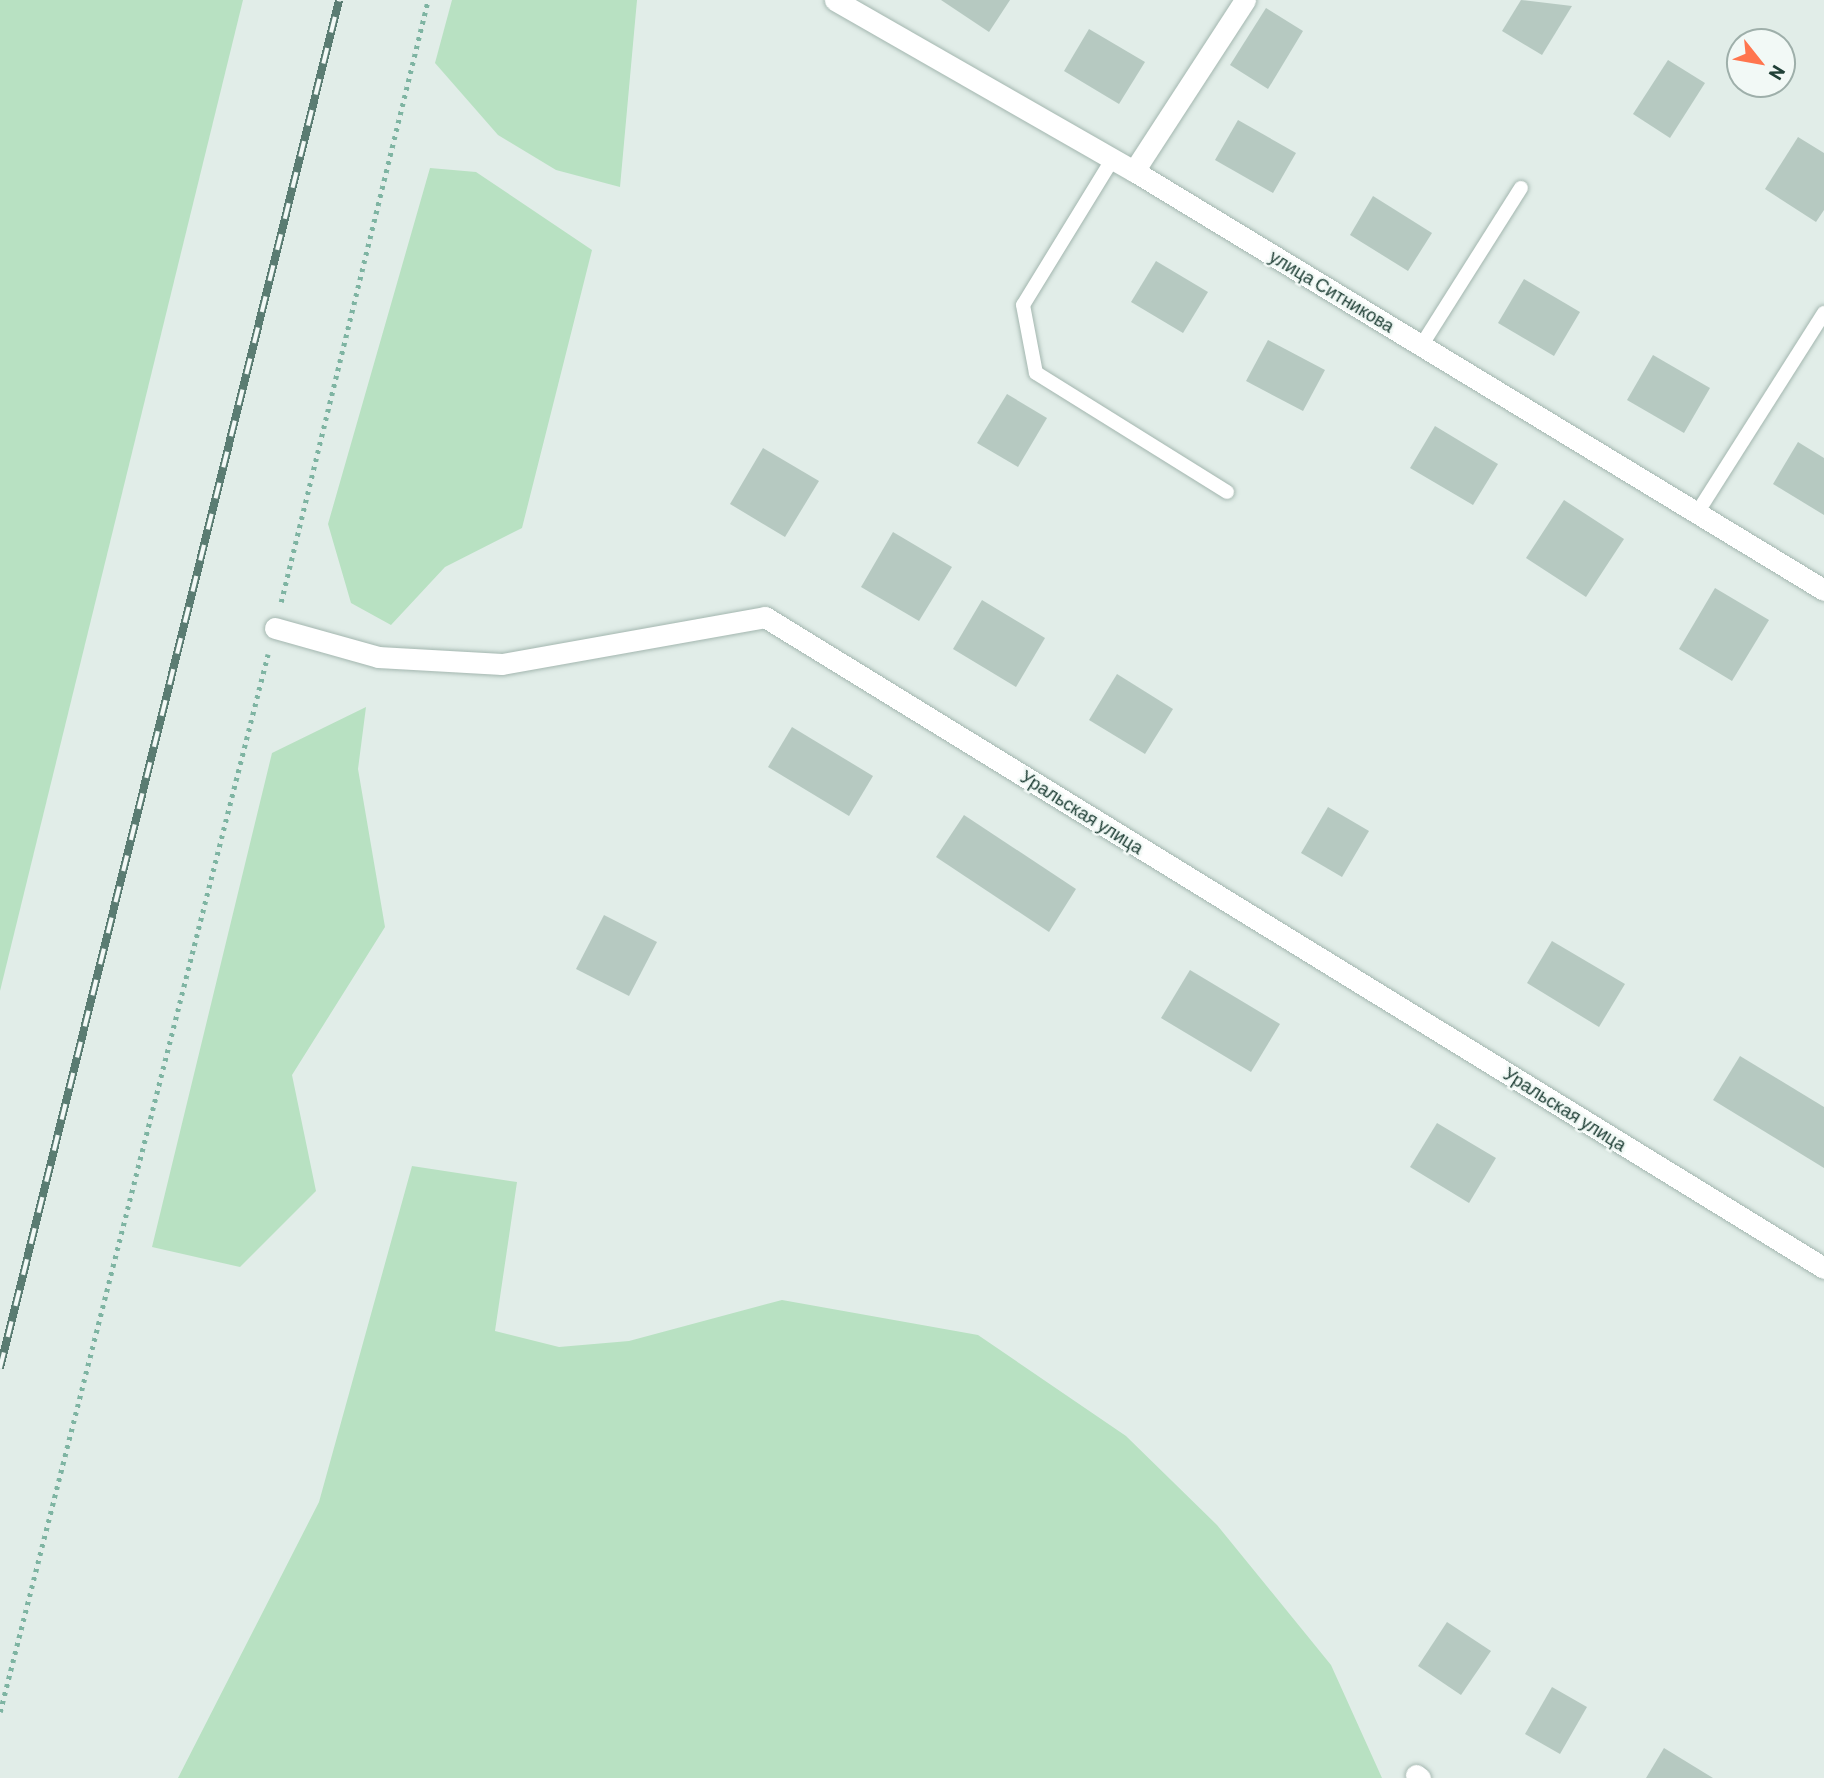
<!DOCTYPE html>
<meta charset="utf-8">
<style>
body{margin:0}
#map{position:relative;width:1824px;height:1778px;overflow:hidden;background:#e1ede8;font-family:Barlow,sans-serif}
div>[style]{position:absolute}
.green>*{inset:0;background:#b8e1c2}
.building>*{inset:0;background:#b6c9c1}
.path>*{height:4.5px;margin-top:-2.25px;transform-origin:0;background:repeating-linear-gradient(90deg,#7eb4a2 0 3.5px,transparent 0 8.5px)}
.roads{filter:drop-shadow(0 0 2px #a3b6af) drop-shadow(0 0 2px #a3b6af)}
.lane>*{height:14px;margin:-7px;padding:0 7px;transform-origin:7px;border-radius:7px;background:#fff}
.street>*{height:21px;margin:-10.5px;padding:0 10.5px;transform-origin:10.5px;border-radius:10.5px;background:#fff}
.rail>*{height:8px;margin-top:-4px;transform-origin:0;background:repeating-linear-gradient(90deg,#f2f9f6 0 16px,#5a7c72 0 32px);box-sizing:border-box;border-block:2px solid #5a7c72}
span{translate:-50% -50%;white-space:nowrap;text-align:center;line-height:1.15;-webkit-text-stroke:5px #f2f9f6;paint-order:stroke}
.street-label{font-size:18px;color:#204037}
.north{position:absolute;left:1726px;top:28px;width:70px;height:70px;box-sizing:border-box;background:#f2f9f6;border:2px solid #9eafaa;border-radius:50%;rotate:121deg;font-size:19px;font-weight:700;line-height:28px;text-align:center;color:#204037}
.north::after{content:'';display:block;margin:auto;width:24px;height:32px;background:#ff754e;clip-path:polygon(50% 0,100% 100%,50% 72%,0 100%)}
</style>
<div id="map">
<div class="green">
<div style="clip-path:polygon(0 0,243px 0,0 991px)"></div>
<div style="clip-path:polygon(452px 0,637px 0,620px 187px,556px 170px,498px 135px,435px 63px)"></div>
<div style="clip-path:polygon(430px 168px,476px 172px,592px 250px,522px 528px,445px 567px,391px 625px,351px 603px,328px 524px)"></div>
<div style="clip-path:polygon(366px 707px,358px 769px,385px 927px,292px 1075px,316px 1191px,240px 1267px,152px 1247px,272px 753px)"></div>
<div style="clip-path:polygon(412px 1166px,517px 1182px,495px 1331px,559px 1347px,629px 1341px,782px 1300px,978px 1335px,1126px 1436px,1217px 1525px,1331px 1665px,1382px 1778px,178px 1778px,319px 1502px)"></div>
</div>
<div class="building">
<div style="clip-path:polygon(941px 0,1010px 0,989px 32px)"></div>
<div style="clip-path:polygon(1521px 0,1572px 6px,1542px 55px,1502px 31px)"></div>
<div style="clip-path:polygon(1266px 8px,1303px 31px,1268px 89px,1230px 65px)"></div>
<div style="clip-path:polygon(1089px 29px,1145px 62px,1119px 104px,1064px 71px)"></div>
<div style="clip-path:polygon(1668px 60px,1705px 83px,1670px 138px,1633px 114px)"></div>
<div style="clip-path:polygon(1238px 120px,1296px 153px,1273px 193px,1215px 160px)"></div>
<div style="clip-path:polygon(1798px 137px,1824px 153px,1824px 210px,1816px 222px,1765px 189px)"></div>
<div style="clip-path:polygon(1373px 196px,1432px 233px,1408px 271px,1350px 235px)"></div>
<div style="clip-path:polygon(1156px 261px,1208px 292px,1183px 333px,1131px 302px)"></div>
<div style="clip-path:polygon(1524px 279px,1580px 312px,1554px 356px,1498px 323px)"></div>
<div style="clip-path:polygon(1268px 340px,1325px 370px,1303px 411px,1246px 381px)"></div>
<div style="clip-path:polygon(1653px 355px,1710px 388px,1684px 433px,1627px 400px)"></div>
<div style="clip-path:polygon(1007px 394px,1047px 418px,1018px 467px,977px 443px)"></div>
<div style="clip-path:polygon(1435px 426px,1498px 464px,1473px 505px,1410px 468px)"></div>
<div style="clip-path:polygon(1798px 442px,1824px 458px,1824px 515px,1773px 484px)"></div>
<div style="clip-path:polygon(763px 448px,819px 481px,785px 537px,730px 504px)"></div>
<div style="clip-path:polygon(1564px 500px,1624px 539px,1586px 597px,1526px 558px)"></div>
<div style="clip-path:polygon(893px 532px,952px 567px,919px 621px,861px 587px)"></div>
<div style="clip-path:polygon(1715px 588px,1769px 620px,1732px 681px,1679px 649px)"></div>
<div style="clip-path:polygon(982px 600px,1045px 638px,1016px 687px,953px 649px)"></div>
<div style="clip-path:polygon(1117px 674px,1173px 709px,1145px 754px,1089px 720px)"></div>
<div style="clip-path:polygon(792px 727px,873px 776px,849px 816px,768px 767px)"></div>
<div style="clip-path:polygon(1328px 807px,1369px 831px,1342px 877px,1301px 853px)"></div>
<div style="clip-path:polygon(964px 815px,1076px 889px,1049px 932px,936px 857px)"></div>
<div style="clip-path:polygon(604px 915px,657px 942px,629px 996px,576px 969px)"></div>
<div style="clip-path:polygon(1552px 941px,1625px 984px,1599px 1027px,1527px 983px)"></div>
<div style="clip-path:polygon(1190px 970px,1280px 1024px,1251px 1072px,1161px 1018px)"></div>
<div style="clip-path:polygon(1740px 1056px,1824px 1107px,1824px 1168px,1713px 1100px)"></div>
<div style="clip-path:polygon(1437px 1123px,1496px 1158px,1469px 1203px,1410px 1167px)"></div>
<div style="clip-path:polygon(1447px 1622px,1491px 1651px,1461px 1695px,1418px 1666px)"></div>
<div style="clip-path:polygon(1552px 1687px,1587px 1707px,1560px 1754px,1525px 1734px)"></div>
<div style="clip-path:polygon(1664px 1748px,1713px 1778px,1646px 1778px)"></div>
</div>
<div class="path">
<div style="left:281px;top:602px;width:620px;rotate:-76.28deg"></div>
<div style="left:0;top:1712px;width:1091px;rotate:-75.79deg"></div>
</div>
<div class="roads">
<div class="lane">
<div style="left:1112px;top:160px;width:170px;rotate:121.5deg"></div>
<div style="left:1023px;top:305px;width:69px;rotate:79.2deg"></div>
<div style="left:1036px;top:373px;width:225px;rotate:31.9deg"></div>
<div style="left:1421px;top:346px;width:187px;rotate:-57.7deg"></div>
<div style="left:1697px;top:513px;width:237px;rotate:-57.6deg"></div>
</div>
<div class="street">
<div style="left:835px;top:0;width:344px;rotate:29.8deg"></div>
<div style="left:1134px;top:171px;width:807px;rotate:31.27deg"></div>
<div style="left:1134px;top:171px;width:204px;rotate:-57deg"></div>
<div style="left:275px;top:628px;width:107px;rotate:15.7deg"></div>
<div style="left:378px;top:657px;width:124px;rotate:3.2deg"></div>
<div style="left:502px;top:664px;width:267px;rotate:-10.1deg"></div>
<div style="left:765px;top:617px;width:1243px;rotate:31.58deg"></div>
<div style="left:1416px;top:1775px;width:5px;rotate:37deg"></div>
</div>
</div>
<div class="rail">
<div style="left:0;top:1368px;width:1409px;rotate:-76.08deg"></div>
</div>
<div class="street-label">
<span style="left:1332px;top:291px;rotate:31deg">улица Ситникова</span>
<span style="left:1082px;top:812px;rotate:32deg">Уральская улица</span>
<span style="left:1565px;top:1109px;rotate:32deg">Уральская улица</span>
</div>
<div class="north">N</div>
</div>
